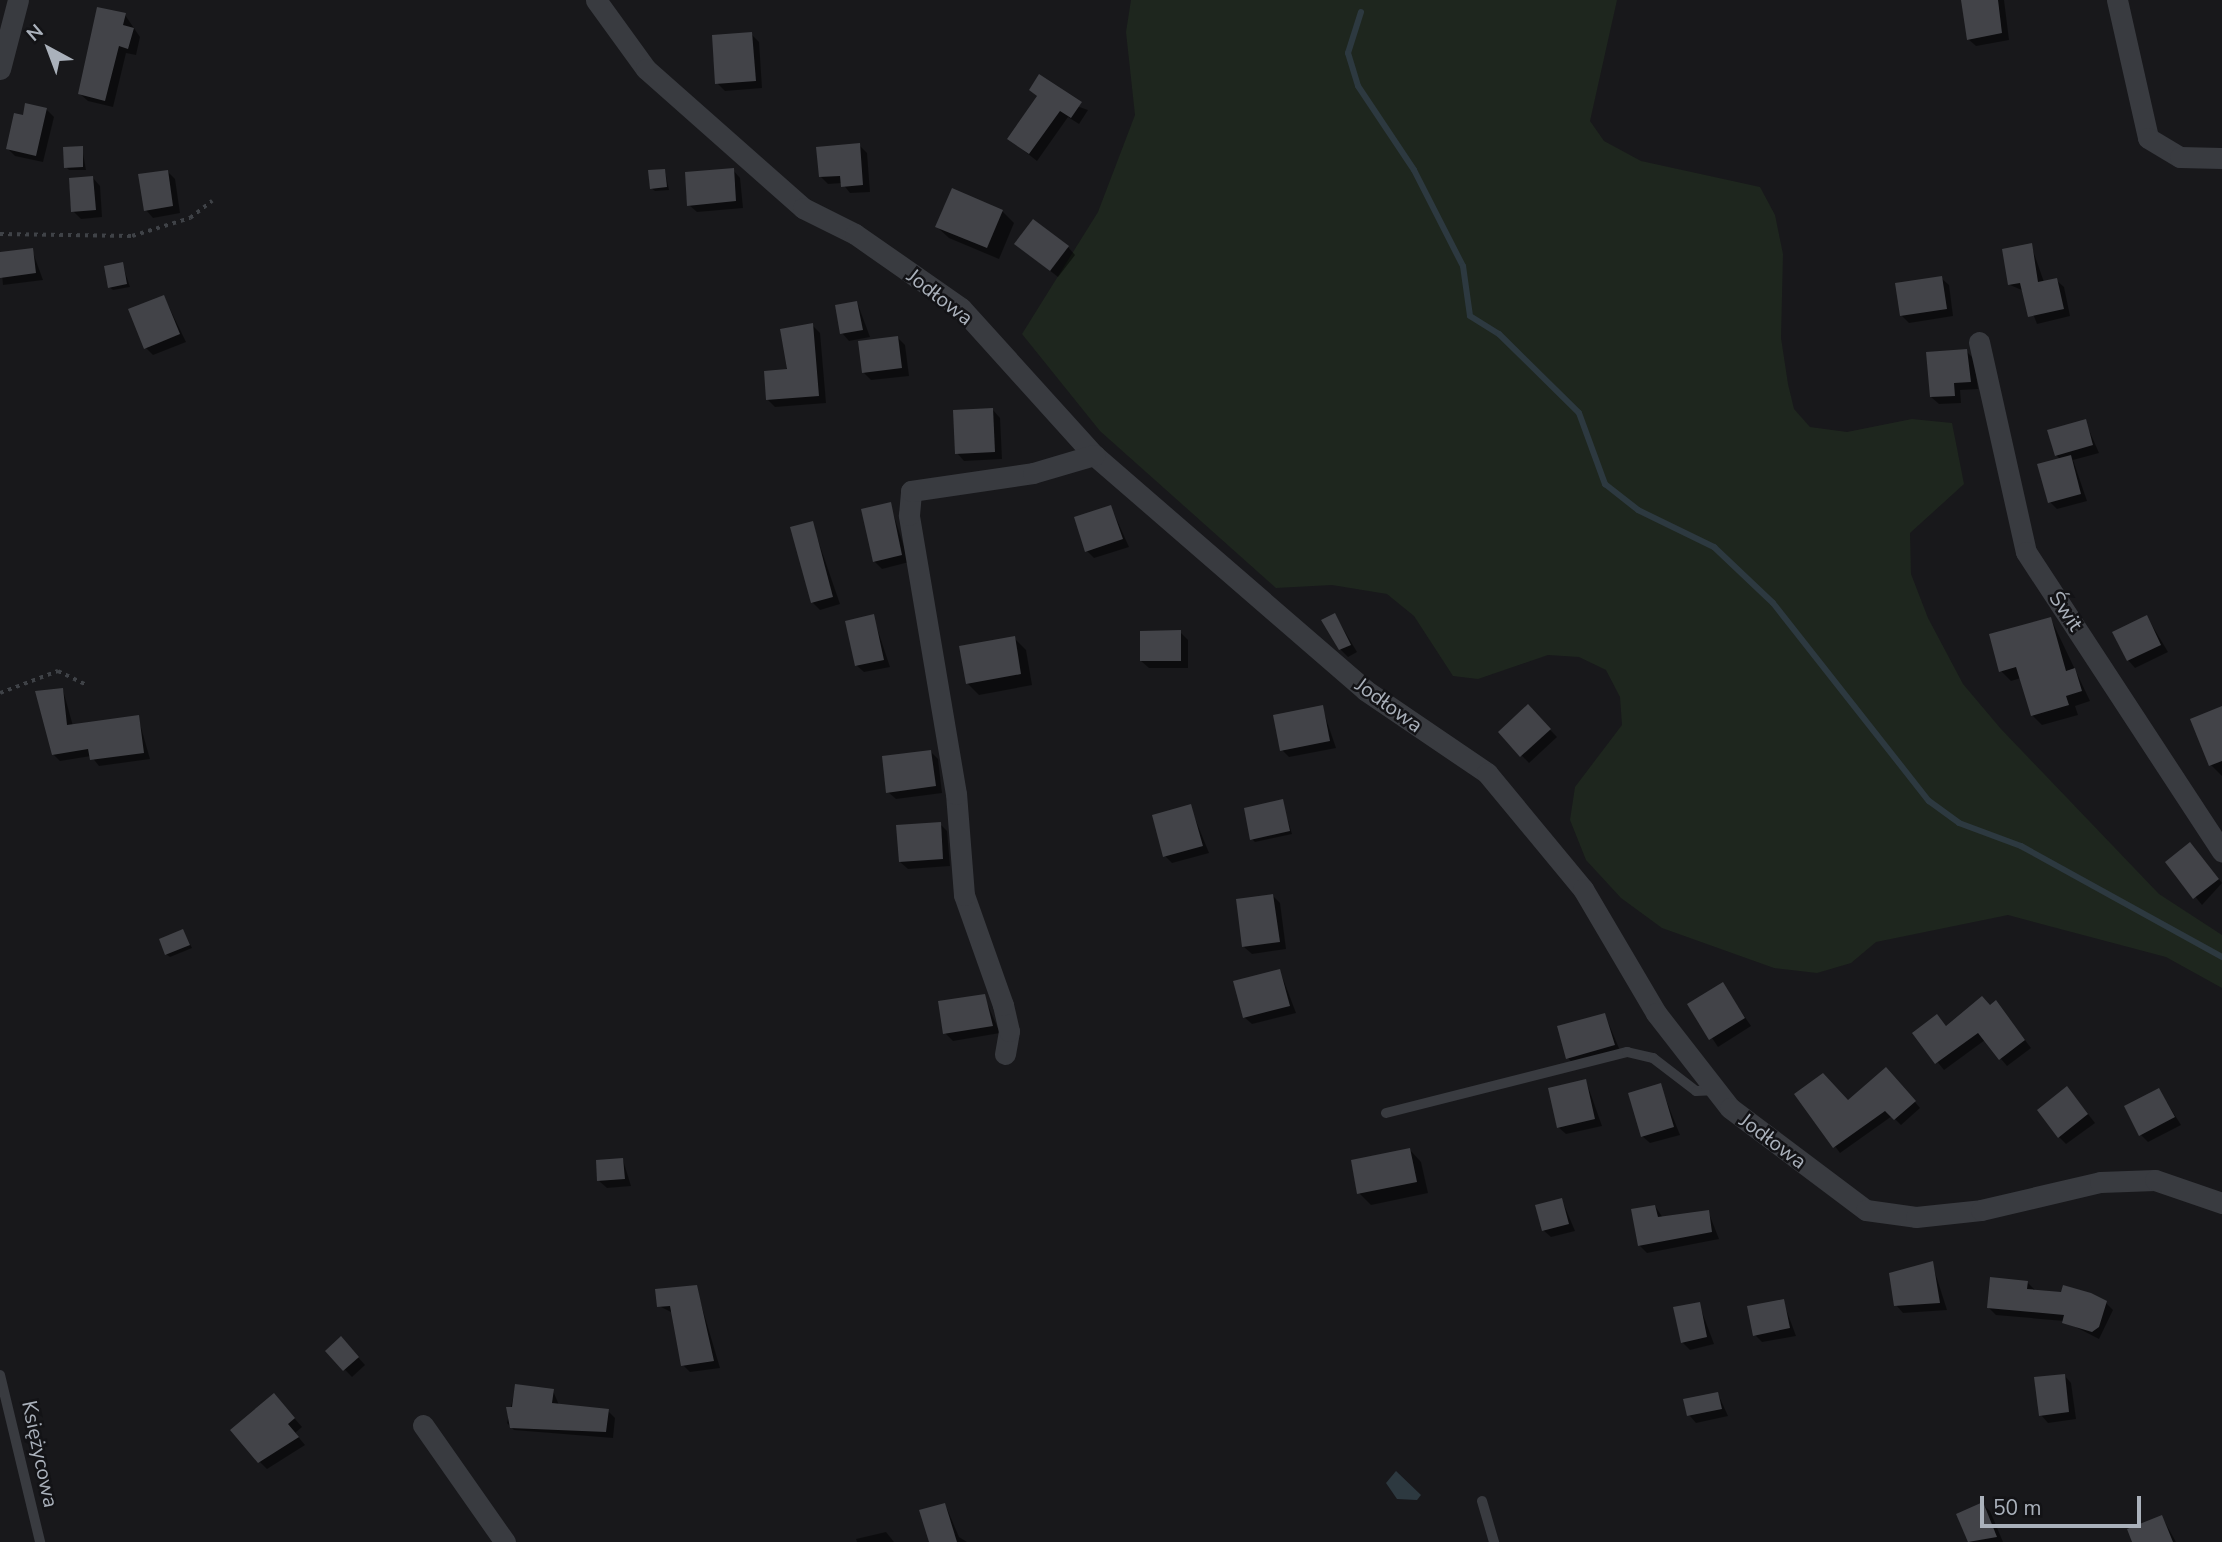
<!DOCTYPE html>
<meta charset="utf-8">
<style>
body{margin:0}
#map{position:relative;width:2222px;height:1542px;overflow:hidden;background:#18181b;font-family:"Nunito Sans",sans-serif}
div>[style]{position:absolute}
.green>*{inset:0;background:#1e261e}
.water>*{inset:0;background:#2d3940}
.shadow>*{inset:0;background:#0007}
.stream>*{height:6px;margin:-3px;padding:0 3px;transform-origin:3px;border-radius:3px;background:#2d3940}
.building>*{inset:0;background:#424348}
.path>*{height:3.5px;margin-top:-1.75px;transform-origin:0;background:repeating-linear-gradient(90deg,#3f4247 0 3.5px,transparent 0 8.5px)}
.service>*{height:10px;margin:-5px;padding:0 5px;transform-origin:5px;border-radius:5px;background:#393b40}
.minor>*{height:21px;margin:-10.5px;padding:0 10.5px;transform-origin:10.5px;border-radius:10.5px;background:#393b40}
span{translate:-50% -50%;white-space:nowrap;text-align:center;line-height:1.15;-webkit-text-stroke:5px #131316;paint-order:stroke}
.street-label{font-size:21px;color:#aab1bb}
.north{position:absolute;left:14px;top:14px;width:70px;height:70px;-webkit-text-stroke:5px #131316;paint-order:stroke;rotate:319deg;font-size:19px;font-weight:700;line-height:28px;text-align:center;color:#aab1bb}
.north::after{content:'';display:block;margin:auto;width:24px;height:32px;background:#aab1bb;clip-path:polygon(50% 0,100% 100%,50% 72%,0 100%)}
.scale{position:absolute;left:1980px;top:1496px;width:161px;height:32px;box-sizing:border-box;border:4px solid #aab1bb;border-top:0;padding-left:9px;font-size:21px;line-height:24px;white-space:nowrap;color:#aab1bb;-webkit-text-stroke:5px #131316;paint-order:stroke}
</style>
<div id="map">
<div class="green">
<div style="clip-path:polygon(1131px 0,1617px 0,1590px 121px,1604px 141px,1641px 161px,1760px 187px,1775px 215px,1783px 254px,1781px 338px,1788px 384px,1794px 409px,1810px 427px,1847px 432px,1912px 419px,1952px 423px,1964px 484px,1910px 533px,1911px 574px,1928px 618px,1963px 684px,2001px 729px,2159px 894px,2222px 935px,2222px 988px,2166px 957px,2008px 915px,1876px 942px,1851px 963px,1817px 973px,1774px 968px,1662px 928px,1621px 898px,1586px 860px,1570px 820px,1575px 787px,1622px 725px,1620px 697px,1606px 670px,1579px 657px,1548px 655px,1478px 679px,1453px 676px,1414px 616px,1387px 594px,1332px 585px,1276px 588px,1100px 431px,1022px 334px,1098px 212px,1135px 115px,1126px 32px)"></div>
</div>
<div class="water">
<div style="clip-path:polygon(1396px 1471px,1421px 1495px,1417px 1500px,1397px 1499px,1386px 1483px)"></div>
</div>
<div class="shadow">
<div style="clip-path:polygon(1963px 0,2004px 0,2009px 40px,1976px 46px,1968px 39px)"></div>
<div style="clip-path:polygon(125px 15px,140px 37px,136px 55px,126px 53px,113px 107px,88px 101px,80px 94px)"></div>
<div style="clip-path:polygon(751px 34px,759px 42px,762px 88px,725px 91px,717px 83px)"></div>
<div style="clip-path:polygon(1031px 90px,1088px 110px,1079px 124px,1068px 117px,1037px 161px,1009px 139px,1038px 97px)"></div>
<div style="clip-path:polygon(46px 109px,54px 117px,43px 162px,15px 156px,8px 149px,24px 117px)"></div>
<div style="clip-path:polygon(859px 145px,867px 153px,870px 192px,850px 193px,842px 183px,828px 184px,820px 176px)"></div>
<div style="clip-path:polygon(82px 148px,86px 170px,69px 170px,66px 167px)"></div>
<div style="clip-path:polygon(733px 170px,740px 178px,743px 208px,697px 212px,689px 205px)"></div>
<div style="clip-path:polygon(167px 171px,175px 179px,180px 213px,153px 218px,146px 210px)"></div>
<div style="clip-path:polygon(665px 171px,669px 190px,655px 191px,651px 188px)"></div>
<div style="clip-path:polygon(93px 178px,100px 186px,102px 217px,81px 219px,73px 211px)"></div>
<div style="clip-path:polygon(1002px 211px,1014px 223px,999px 259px,949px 238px,937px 227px)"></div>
<div style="clip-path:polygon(1016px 244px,1068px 247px,1075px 255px,1058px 277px)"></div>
<div style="clip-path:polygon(2031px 245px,2044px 282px,2056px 280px,2064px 287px,2070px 316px,2037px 324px,2024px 291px,2010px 285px)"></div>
<div style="clip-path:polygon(32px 250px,43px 280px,3px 285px,0 254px)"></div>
<div style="clip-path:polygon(122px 263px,130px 287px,113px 290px,109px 287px)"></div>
<div style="clip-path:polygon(1941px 278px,1949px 285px,1953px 316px,1909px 323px,1901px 315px)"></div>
<div style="clip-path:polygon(164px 297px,186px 342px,153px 355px,146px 348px)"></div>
<div style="clip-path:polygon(857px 302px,870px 337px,849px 341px,842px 333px)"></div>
<div style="clip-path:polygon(812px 325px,820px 333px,826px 403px,775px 407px,768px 400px)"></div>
<div style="clip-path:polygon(898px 338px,905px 345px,909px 376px,871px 380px,864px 373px)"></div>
<div style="clip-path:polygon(1966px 351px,1974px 359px,1978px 389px,1960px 390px,1961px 403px,1939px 404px,1931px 397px)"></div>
<div style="clip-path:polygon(993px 410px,1000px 418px,1002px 459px,964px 461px,957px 453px)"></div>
<div style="clip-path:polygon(2085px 421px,2099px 453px,2073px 460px,2087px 501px,2057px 509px,2050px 502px,2061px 460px,2056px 455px)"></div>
<div style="clip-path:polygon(890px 504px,909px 562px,882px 569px,874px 561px)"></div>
<div style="clip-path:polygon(1111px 507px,1129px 547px,1094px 558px,1087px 551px)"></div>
<div style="clip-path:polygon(812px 523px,840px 604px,820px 610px,812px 602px)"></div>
<div style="clip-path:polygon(1335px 615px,1357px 652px,1348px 657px,1340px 649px)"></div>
<div style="clip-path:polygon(873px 616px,890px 667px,864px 672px,856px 665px)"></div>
<div style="clip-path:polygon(2147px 617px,2168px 652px,2135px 668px,2128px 660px)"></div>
<div style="clip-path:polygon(2051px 619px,2090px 701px,2075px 706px,2078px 715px,2042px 725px,2032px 715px,2021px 678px,2011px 681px,2001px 671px)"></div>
<div style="clip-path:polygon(1180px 632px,1188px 640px,1188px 668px,1149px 668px,1141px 661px)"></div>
<div style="clip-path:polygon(1014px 638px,1026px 650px,1032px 685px,979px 695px,967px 683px)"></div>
<div style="clip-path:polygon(63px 690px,73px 726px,138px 717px,150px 759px,99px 766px,91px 756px,60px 761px,53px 754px)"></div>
<div style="clip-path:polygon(1322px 707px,1336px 748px,1289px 757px,1282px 750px)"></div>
<div style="clip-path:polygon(1528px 707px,1557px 737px,1529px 763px,1500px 733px)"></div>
<div style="clip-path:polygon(2222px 708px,2222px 776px,2211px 765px)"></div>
<div style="clip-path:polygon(930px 751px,938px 759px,942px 793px,896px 799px,888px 792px)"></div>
<div style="clip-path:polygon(1282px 801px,1292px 834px,1255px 842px,1252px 839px)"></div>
<div style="clip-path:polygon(1190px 806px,1209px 853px,1172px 863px,1165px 856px)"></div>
<div style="clip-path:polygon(940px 824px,947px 831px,950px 866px,908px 869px,900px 862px)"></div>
<div style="clip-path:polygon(2190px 844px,2222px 883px,2202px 905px,2167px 862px)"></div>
<div style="clip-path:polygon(1272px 895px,1280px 903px,1286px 949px,1252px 954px,1244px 947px)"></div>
<div style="clip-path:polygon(183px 931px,192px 948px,170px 957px,166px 954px)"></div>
<div style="clip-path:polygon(1280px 971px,1296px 1013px,1252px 1024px,1244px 1017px)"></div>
<div style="clip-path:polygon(1723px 985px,1751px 1026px,1718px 1047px,1690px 1005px)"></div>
<div style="clip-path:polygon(984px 996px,1000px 1033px,953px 1041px,945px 1033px)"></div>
<div style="clip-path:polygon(2002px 1010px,2031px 1048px,2007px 1066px,1985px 1040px,1944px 1070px,1914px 1033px,1937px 1016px,1947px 1027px)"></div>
<div style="clip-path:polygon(1605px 1015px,1621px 1053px,1575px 1066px,1568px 1058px)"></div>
<div style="clip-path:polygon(1892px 1075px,1920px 1108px,1901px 1125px,1892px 1116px,1840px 1153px,1796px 1094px,1848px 1102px)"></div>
<div style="clip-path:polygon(1586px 1081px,1602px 1126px,1566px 1134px,1558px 1127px)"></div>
<div style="clip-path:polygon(1660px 1085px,1680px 1135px,1650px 1143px,1642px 1136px)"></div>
<div style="clip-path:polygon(2159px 1090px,2181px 1125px,2148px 1142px,2141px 1135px)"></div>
<div style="clip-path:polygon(2074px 1096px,2095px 1123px,2066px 1144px,2059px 1137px)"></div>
<div style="clip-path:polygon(1410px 1150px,1421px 1162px,1428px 1193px,1371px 1205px,1359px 1193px)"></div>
<div style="clip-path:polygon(623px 1160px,631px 1186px,607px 1188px,599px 1181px)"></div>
<div style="clip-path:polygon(1562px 1200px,1575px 1231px,1551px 1237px,1543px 1230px)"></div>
<div style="clip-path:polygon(1655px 1206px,1663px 1218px,1708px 1211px,1719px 1239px,1647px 1253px,1639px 1245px)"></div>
<div style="clip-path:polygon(1932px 1263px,1947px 1310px,1903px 1313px,1896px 1305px)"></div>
<div style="clip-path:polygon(2027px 1282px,2035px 1290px,2106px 1303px,2113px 1310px,2099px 1339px,2064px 1321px,1996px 1315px,1989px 1308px)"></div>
<div style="clip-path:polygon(696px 1287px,720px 1368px,690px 1372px,683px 1365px,673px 1313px,659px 1306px)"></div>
<div style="clip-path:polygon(1783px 1301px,1796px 1336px,1762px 1342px,1755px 1335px)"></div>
<div style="clip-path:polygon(1699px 1304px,1714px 1344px,1690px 1350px,1682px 1342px)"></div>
<div style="clip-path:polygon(348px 1346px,365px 1365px,352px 1377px,327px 1351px)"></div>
<div style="clip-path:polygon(2064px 1375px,2071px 1383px,2076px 1419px,2048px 1423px,2041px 1415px)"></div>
<div style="clip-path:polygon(516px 1386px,553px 1391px,559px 1405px,608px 1411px,615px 1418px,613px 1438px,514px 1430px,507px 1423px)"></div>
<div style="clip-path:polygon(1718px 1394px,1728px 1416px,1696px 1423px,1689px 1415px)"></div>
<div style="clip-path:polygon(281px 1403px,302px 1427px,295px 1433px,305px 1445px,267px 1469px,260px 1462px)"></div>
<div style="clip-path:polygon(945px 1504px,959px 1537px,967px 1542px,930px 1542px)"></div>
<div style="clip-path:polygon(1982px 1504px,1990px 1511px,2003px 1542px,1970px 1542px,1958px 1514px)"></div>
<div style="clip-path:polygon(2162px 1517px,2176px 1542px,2131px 1542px,2134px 1541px)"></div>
<div style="clip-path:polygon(886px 1532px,894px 1542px,857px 1542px,856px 1539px)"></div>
</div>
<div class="stream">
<div style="left:1361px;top:12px;width:43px;rotate:107.6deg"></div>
<div style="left:1348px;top:53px;width:34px;rotate:73deg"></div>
<div style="left:1358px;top:86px;width:101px;rotate:56.3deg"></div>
<div style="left:1414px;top:170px;width:108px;rotate:63deg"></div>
<div style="left:1463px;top:266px;width:50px;rotate:82deg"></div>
<div style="left:1470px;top:316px;width:34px;rotate:32deg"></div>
<div style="left:1499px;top:334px;width:112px;rotate:44.6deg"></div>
<div style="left:1579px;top:413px;width:76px;rotate:69.9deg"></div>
<div style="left:1605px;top:484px;width:42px;rotate:38.2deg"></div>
<div style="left:1638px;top:510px;width:85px;rotate:26deg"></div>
<div style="left:1714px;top:547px;width:81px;rotate:43.5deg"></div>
<div style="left:1773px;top:603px;width:252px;rotate:51.8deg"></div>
<div style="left:1929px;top:801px;width:37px;rotate:36deg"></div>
<div style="left:1959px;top:823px;width:66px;rotate:20.4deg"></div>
<div style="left:2021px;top:846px;width:230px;rotate:28.9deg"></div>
</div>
<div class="building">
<div style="clip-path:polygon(1961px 0,1998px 0,2002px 33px,1967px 40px)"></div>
<div style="clip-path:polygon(97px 7px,126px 13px,123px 25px,134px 28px,128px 49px,119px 46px,105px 101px,78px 94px)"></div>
<div style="clip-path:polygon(752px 32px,756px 81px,715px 84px,712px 35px)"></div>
<div style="clip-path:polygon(1039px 74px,1082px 102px,1071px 118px,1060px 111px,1029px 154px,1007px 139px,1037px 96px,1029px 90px)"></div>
<div style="clip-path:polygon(25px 103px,47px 108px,36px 156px,6px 149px,14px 113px,23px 115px)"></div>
<div style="clip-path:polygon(860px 143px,863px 185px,841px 187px,840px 176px,819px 177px,816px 147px)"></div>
<div style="clip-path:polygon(83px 146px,83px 167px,64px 168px,63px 147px)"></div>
<div style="clip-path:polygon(734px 168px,736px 201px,687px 206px,685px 172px)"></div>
<div style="clip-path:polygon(665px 169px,667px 187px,650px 189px,648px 170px)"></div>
<div style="clip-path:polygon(168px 170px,173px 206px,144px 211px,138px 174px)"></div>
<div style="clip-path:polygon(93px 176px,96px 210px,71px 212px,69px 178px)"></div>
<div style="clip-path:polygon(952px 188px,1003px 210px,987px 248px,935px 227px)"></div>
<div style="clip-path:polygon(1033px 219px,1069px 246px,1050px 271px,1014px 244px)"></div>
<div style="clip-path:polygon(2032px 243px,2038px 282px,2057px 278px,2064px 309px,2028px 317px,2020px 283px,2008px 285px,2002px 249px)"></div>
<div style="clip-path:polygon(33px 248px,36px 273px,0 278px,0 252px)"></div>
<div style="clip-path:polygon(123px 262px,127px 284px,108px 288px,104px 266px)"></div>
<div style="clip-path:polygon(1942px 276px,1947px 309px,1900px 316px,1895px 283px)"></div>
<div style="clip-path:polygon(164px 295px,180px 334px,144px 349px,128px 309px)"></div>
<div style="clip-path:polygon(857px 301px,863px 330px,840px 334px,835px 305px)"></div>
<div style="clip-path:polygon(813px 323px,819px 396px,766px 400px,764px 371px,787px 369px,780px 329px)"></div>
<div style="clip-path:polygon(898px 336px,902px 368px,862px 373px,858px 341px)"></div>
<div style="clip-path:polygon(1967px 349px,1971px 382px,1954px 383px,1955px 396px,1930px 397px,1926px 352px)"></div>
<div style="clip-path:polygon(993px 408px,995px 452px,955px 454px,953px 410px)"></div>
<div style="clip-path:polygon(2086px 419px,2093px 445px,2055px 456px,2047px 430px)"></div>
<div style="clip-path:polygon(2071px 455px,2081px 494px,2048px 503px,2037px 464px)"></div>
<div style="clip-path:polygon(891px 502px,902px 555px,873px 562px,861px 509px)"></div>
<div style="clip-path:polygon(1111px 505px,1123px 539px,1085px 552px,1074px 517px)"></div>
<div style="clip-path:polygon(813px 521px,833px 597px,811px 603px,790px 527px)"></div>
<div style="clip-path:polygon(1335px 613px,1351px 645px,1339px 650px,1321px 620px)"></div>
<div style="clip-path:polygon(874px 614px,884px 660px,855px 666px,845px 621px)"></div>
<div style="clip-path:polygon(2147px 615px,2161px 645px,2127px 661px,2112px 632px)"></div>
<div style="clip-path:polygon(2051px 617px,2066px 671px,2075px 668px,2082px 691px,2066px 696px,2069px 705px,2031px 716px,2016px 667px,1999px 672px,1989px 634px)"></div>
<div style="clip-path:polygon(1181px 630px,1181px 661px,1140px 661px,1140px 631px)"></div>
<div style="clip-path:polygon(1015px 636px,1021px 674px,966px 684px,959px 646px)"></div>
<div style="clip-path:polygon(63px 688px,67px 725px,139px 715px,144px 753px,90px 760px,88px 749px,52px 755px,35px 691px)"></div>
<div style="clip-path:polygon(1528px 704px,1551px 729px,1520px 757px,1498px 732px)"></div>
<div style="clip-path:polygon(1323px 705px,1330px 741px,1280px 751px,1273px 715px)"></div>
<div style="clip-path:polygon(2222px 706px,2222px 761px,2209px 766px,2190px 719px)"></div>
<div style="clip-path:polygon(931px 750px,936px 786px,886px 793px,882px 756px)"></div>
<div style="clip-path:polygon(1283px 799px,1290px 831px,1250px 840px,1244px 808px)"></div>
<div style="clip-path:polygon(1191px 804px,1203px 846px,1163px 857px,1152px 815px)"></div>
<div style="clip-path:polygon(941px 822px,943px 859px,899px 862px,896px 825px)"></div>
<div style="clip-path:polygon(2190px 842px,2219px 879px,2193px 899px,2165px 862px)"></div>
<div style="clip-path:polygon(1273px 894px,1280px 942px,1242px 947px,1236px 899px)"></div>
<div style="clip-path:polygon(183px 929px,190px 945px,165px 955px,159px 939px)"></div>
<div style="clip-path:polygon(1280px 969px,1290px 1006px,1243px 1018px,1233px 981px)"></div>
<div style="clip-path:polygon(1723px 982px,1745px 1018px,1709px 1040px,1687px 1004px)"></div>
<div style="clip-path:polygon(985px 994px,993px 1026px,943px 1034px,938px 1001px)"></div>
<div style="clip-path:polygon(1982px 996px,1990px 1005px,1996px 1000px,2025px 1040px,1999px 1060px,1978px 1033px,1935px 1064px,1912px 1033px,1937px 1014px,1946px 1026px)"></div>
<div style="clip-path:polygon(1605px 1013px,1615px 1045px,1566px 1059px,1557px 1026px)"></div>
<div style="clip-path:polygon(1886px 1067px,1916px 1101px,1894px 1120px,1885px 1111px,1833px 1148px,1794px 1094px,1823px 1073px,1848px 1100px)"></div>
<div style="clip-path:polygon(1586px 1079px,1595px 1119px,1557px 1128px,1548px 1088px)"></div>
<div style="clip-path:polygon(1661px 1083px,1674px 1127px,1641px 1137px,1628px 1093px)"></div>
<div style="clip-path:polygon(2067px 1086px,2088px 1114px,2058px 1138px,2037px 1110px)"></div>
<div style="clip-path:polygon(2159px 1088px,2175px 1117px,2139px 1136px,2124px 1106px)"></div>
<div style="clip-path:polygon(1410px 1148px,1417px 1182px,1357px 1194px,1351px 1160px)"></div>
<div style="clip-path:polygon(623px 1158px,625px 1179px,597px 1181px,596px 1160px)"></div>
<div style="clip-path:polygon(1562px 1198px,1569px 1224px,1542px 1231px,1535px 1205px)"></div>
<div style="clip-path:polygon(1655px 1205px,1658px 1217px,1709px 1210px,1712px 1232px,1638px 1246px,1631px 1209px)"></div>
<div style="clip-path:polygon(1933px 1261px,1940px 1303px,1894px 1306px,1889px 1273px)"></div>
<div style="clip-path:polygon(1990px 1277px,2028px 1281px,2027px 1289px,2061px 1292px,2063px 1285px,2091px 1293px,2107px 1301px,2099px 1327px,2092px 1332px,2062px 1323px,2064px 1315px,1987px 1308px)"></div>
<div style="clip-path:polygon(697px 1285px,714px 1361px,681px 1366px,670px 1306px,657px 1307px,655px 1289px)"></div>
<div style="clip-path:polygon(1784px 1299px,1790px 1328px,1753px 1336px,1747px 1306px)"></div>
<div style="clip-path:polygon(1700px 1302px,1707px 1337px,1681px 1343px,1673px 1307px)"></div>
<div style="clip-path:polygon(341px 1336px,359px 1357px,343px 1371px,325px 1351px)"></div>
<div style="clip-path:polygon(2065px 1374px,2069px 1412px,2039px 1416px,2034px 1377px)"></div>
<div style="clip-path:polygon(515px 1384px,554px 1389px,552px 1403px,609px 1409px,606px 1432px,510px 1428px,506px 1407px,512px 1407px)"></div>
<div style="clip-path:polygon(1718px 1392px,1722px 1409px,1687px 1416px,1683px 1399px)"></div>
<div style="clip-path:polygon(274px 1393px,295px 1418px,288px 1424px,299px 1437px,258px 1463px,230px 1430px)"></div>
<div style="clip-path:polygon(1983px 1502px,1997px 1537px,1968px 1542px,1956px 1514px)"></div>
<div style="clip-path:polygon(945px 1503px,957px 1542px,929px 1542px,919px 1510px)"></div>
<div style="clip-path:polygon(2162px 1515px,2173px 1542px,2132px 1542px,2127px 1529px)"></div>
</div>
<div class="path">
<div style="left:0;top:234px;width:132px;rotate:0.9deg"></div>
<div style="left:132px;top:236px;width:61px;rotate:-17.2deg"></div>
<div style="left:190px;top:218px;width:28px;rotate:-38deg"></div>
<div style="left:0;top:693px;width:62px;rotate:-20.8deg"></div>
<div style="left:58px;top:671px;width:32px;rotate:26deg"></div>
</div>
<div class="service">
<div style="left:1386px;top:1113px;width:249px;rotate:-14.2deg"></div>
<div style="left:1627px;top:1052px;width:27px;rotate:13deg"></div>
<div style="left:1653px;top:1058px;width:54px;rotate:37.5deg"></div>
<div style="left:1696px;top:1091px;width:20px;rotate:-3deg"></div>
<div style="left:0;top:1375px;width:172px;rotate:76.5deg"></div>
<div style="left:1482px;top:1501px;width:43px;rotate:73.7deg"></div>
</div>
<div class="minor">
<div style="left:596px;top:0;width:85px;rotate:54.1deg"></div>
<div style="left:646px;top:69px;width:210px;rotate:41.5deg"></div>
<div style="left:803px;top:208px;width:58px;rotate:26.6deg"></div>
<div style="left:855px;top:234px;width:129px;rotate:34.9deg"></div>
<div style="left:961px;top:308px;width:198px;rotate:47.9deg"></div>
<div style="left:1094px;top:455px;width:359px;rotate:40.9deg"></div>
<div style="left:1365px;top:690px;width:148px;rotate:34.2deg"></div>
<div style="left:1487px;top:773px;width:151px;rotate:50.4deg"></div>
<div style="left:1583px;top:889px;width:144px;rotate:59.5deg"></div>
<div style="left:1656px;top:1013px;width:120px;rotate:52.1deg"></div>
<div style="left:1730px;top:1108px;width:170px;rotate:36.9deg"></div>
<div style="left:1866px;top:1210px;width:50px;rotate:8deg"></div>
<div style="left:1916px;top:1217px;width:65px;rotate:-6.1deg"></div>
<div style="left:1981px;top:1210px;width:122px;rotate:-13.2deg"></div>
<div style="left:2100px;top:1182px;width:55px;rotate:-2.1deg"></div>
<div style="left:2155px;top:1180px;width:71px;rotate:18.9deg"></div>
<div style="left:2117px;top:0;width:141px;rotate:77.3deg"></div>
<div style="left:2148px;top:138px;width:37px;rotate:31deg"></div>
<div style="left:2180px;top:157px;width:42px;rotate:1.4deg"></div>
<div style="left:0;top:69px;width:71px;rotate:-75.4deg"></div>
<div style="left:1979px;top:342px;width:215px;rotate:77.4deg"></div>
<div style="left:2026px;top:552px;width:358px;rotate:56.8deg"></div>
<div style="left:1005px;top:1054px;width:23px;rotate:-80deg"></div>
<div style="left:1009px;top:1031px;width:27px;rotate:-103deg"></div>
<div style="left:1003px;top:1005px;width:117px;rotate:-109.5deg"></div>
<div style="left:964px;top:895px;width:101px;rotate:-94.5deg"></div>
<div style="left:956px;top:794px;width:283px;rotate:-99.6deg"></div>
<div style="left:909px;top:515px;width:24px;rotate:-85deg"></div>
<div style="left:911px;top:491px;width:123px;rotate:-8.4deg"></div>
<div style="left:1033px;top:473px;width:64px;rotate:-16.4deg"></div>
<div style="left:423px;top:1425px;width:143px;rotate:55deg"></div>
</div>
<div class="street-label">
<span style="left:940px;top:297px;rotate:38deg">Jodłowa</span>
<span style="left:2066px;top:611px;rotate:56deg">Świt</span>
<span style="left:1389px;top:705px;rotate:36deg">Jodłowa</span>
<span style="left:1773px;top:1141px;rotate:37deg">Jodłowa</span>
<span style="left:40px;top:1454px;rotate:78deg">Księżycowa</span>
</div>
<div class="north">N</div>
<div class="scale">50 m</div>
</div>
